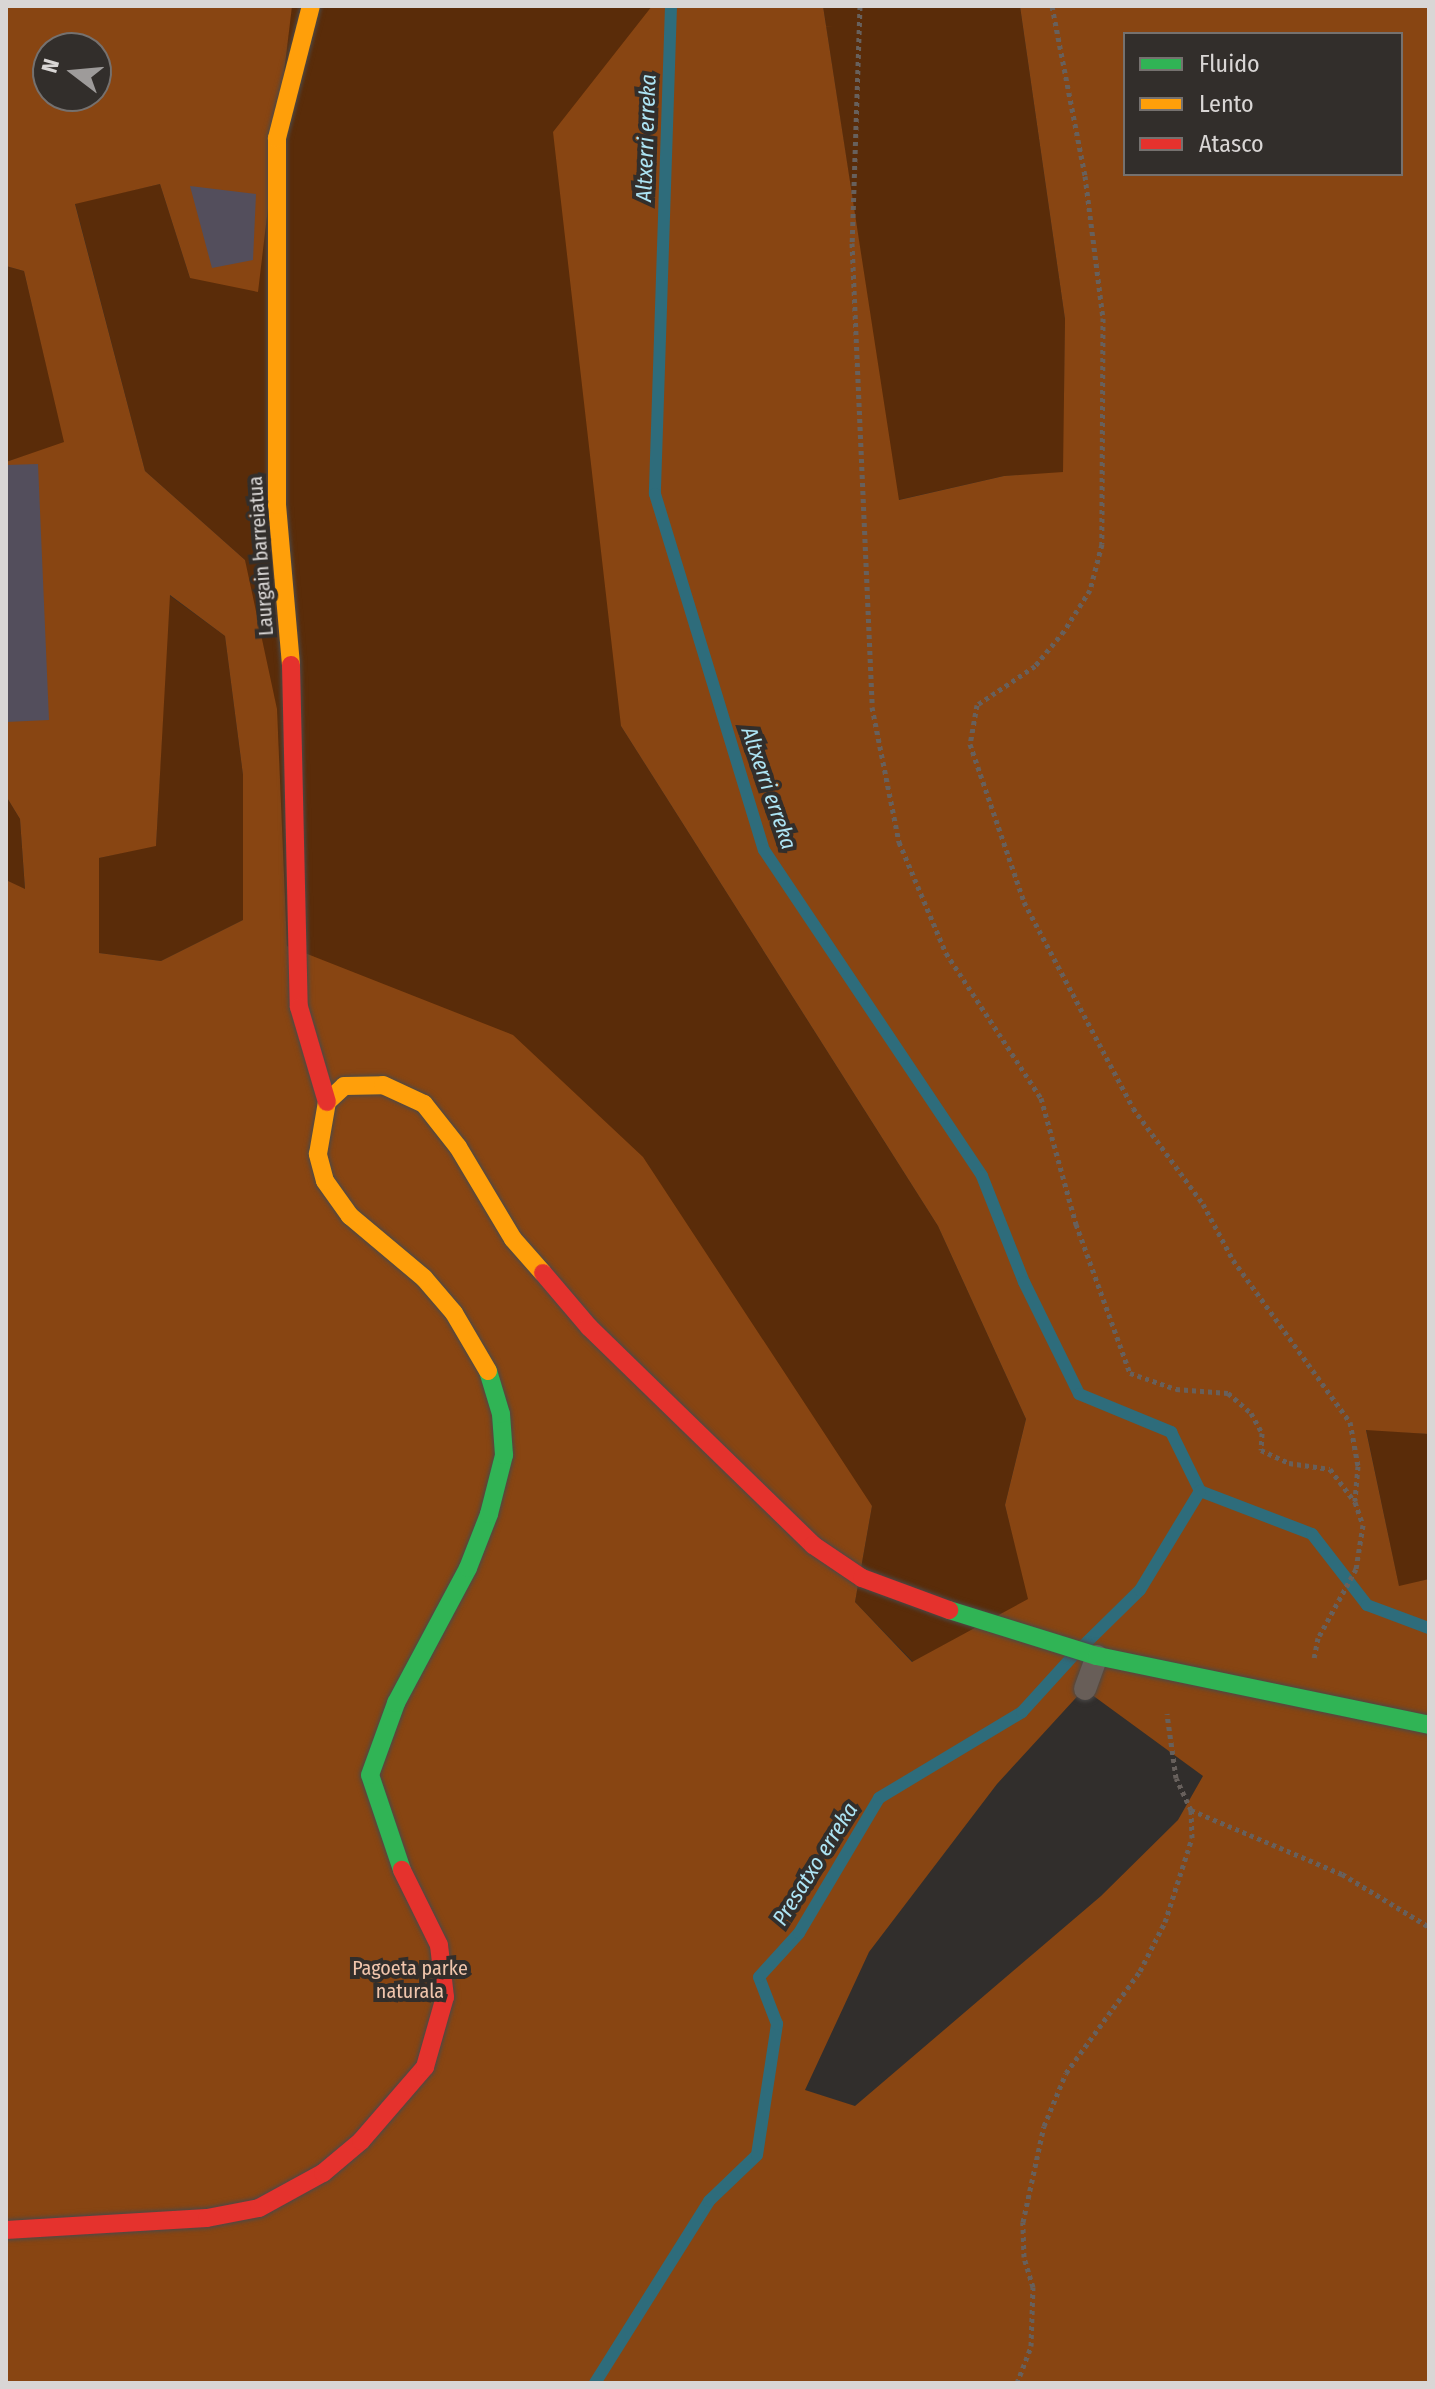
<!DOCTYPE html>
<style>
body{margin:0}
#map{position:relative;width:1435px;height:2389px;overflow:hidden;background:#312e2c;font-family:"Fira Sans Condensed",sans-serif}
div>[style]{position:absolute}
.green>*{inset:0;background:#5a2c09}
.forest>*{inset:0;background:#884512}
.stream>*{height:12px;margin:-6px;padding:0 6px;transform-origin:6px;border-radius:6px;background:#2e6c7b}
.building>*{inset:0;background:#534e5c}
.path>*{height:5px;margin-top:-2.5px;transform-origin:0;background:repeating-linear-gradient(90deg,#67605c 0 4px,transparent 0 8px)}
.roads{filter:drop-shadow(0 0 2px #4b4948) drop-shadow(0 0 2px #4b4948)}
.lane>*{height:22px;margin:-11px;padding:0 11px;transform-origin:11px;border-radius:11px;background:#685e58}
.fast>*{height:18px;margin:-9px;padding:0 9px;transform-origin:9px;border-radius:9px;background:#30b455}
.slow>*{height:18px;margin:-9px;padding:0 9px;transform-origin:9px;border-radius:9px;background:#ff9f0a}
.jam>*{height:18px;margin:-9px;padding:0 9px;transform-origin:9px;border-radius:9px;background:#e5322d}
span{translate:-50% -50%;white-space:nowrap;text-align:center;line-height:1.15;-webkit-text-stroke:8px #322e2b;paint-order:stroke}
.street-label{font-size:20px;color:#d9d6d5}
.park-label{font-size:20px;color:#f0c5ac}
.water-label{font-size:22px;color:#ade4f4;font-style:italic}
.frame{position:absolute;inset:0;border:8px solid #d9d6d5;pointer-events:none}
.legend{position:absolute;left:1123px;top:32px;width:280px;height:144px;box-sizing:border-box;background:#322e2b;border:2px solid #75716f;margin:0;padding:10px 14px;list-style:none;font-size:24px;color:#d9d6d5}
.legend li{display:flex;align-items:center;gap:16px;height:40px}
.legend b{width:40px;border:2px solid #75716f}
.north{position:absolute;left:32px;top:32px;width:80px;height:80px;box-sizing:border-box;background:#322e2b;border:2px solid #75716f;border-radius:50%;rotate:286deg;font-size:22px;font-weight:700;line-height:32px;text-align:center;color:#d9d6d5}
.north::after{content:'';display:block;margin:auto;width:28px;height:36px;background:#9e9b9a;clip-path:polygon(50% 0,100% 100%,50% 72%,0 100%)}
</style>
<div id="map">
<div class="green">
<div style="clip-path:polygon(292px 6px,652px 6px,621px 726px,938px 1226px,1026px 1419px,1005px 1505px,1029px 1599px,913px 1662px,855px 1602px,872px 1506px,350px 975px,287px 946px,245px 560px,145px 471px,75px 203px,160px 184px,190px 278px)"></div>
<div style="clip-path:polygon(823px 6px,1020px 6px,1065px 319px,1064px 473px,1004px 476px,898px 500px)"></div>
<div style="clip-path:polygon(6px 266px,24px 271px,65px 443px,6px 462px)"></div>
<div style="clip-path:polygon(169px 595px,225px 636px,243px 775px,243px 920px,161px 961px,99px 953px,99px 858px,156px 845px)"></div>
<div style="clip-path:polygon(6px 796px,20px 819px,25px 890px,6px 880px)"></div>
<div style="clip-path:polygon(1366px 1429px,1429px 1434px,1429px 1579px,1399px 1587px)"></div>
</div>
<div class="forest">
<div style="clip-path:polygon(evenodd,6px 6px,292px 6px,258px 292px,190px 278px,160px 184px,75px 204px,145px 471px,245px 560px,277px 709px,287px 946px,513px 1035px,643px 1157px,872px 1506px,855px 1602px,912px 1662px,1028px 1599px,1005px 1505px,1026px 1419px,938px 1226px,621px 726px,553px 132px,652px 6px,823px 6px,899px 500px,1004px 476px,1063px 472px,1065px 319px,1020px 6px,1429px 6px,1429px 1434px,1366px 1430px,1399px 1586px,1429px 1579px,1429px 2383px,6px 2383px,6px 880px,25px 889px,20px 819px,6px 796px,6px 462px,64px 442px,24px 271px,6px 266px,6px 6px,1125px 34px,1401px 34px,1401px 174px,1125px 174px,1125px 34px,6px 6px,48px 48px,96px 48px,96px 96px,48px 96px,48px 48px,6px 6px,170px 595px,225px 636px,243px 775px,243px 920px,161px 961px,99px 953px,99px 858px,156px 846px,170px 595px,6px 6px,1084px 1689px,1203px 1776px,1178px 1820px,1101px 1896px,855px 2106px,805px 2090px,869px 1952px,997px 1784px,1084px 1689px)"></div>
</div>
<div class="stream">
<div style="left:671px;top:6px;width:488px;rotate:91.9deg"></div>
<div style="left:655px;top:494px;width:372px;rotate:73deg"></div>
<div style="left:764px;top:850px;width:392px;rotate:56.2deg"></div>
<div style="left:982px;top:1176px;width:114px;rotate:68.4deg"></div>
<div style="left:1024px;top:1282px;width:125px;rotate:63.8deg"></div>
<div style="left:1079px;top:1394px;width:100px;rotate:22.4deg"></div>
<div style="left:1171px;top:1432px;width:66px;rotate:63.8deg"></div>
<div style="left:1200px;top:1491px;width:120px;rotate:21deg"></div>
<div style="left:1312px;top:1534px;width:90px;rotate:52.2deg"></div>
<div style="left:1367px;top:1605px;width:66px;rotate:20.4deg"></div>
<div style="left:1085px;top:1644px;width:77px;rotate:-44.5deg"></div>
<div style="left:1140px;top:1590px;width:116px;rotate:-58.8deg"></div>
<div style="left:595px;top:2383px;width:215px;rotate:-57.9deg"></div>
<div style="left:709px;top:2201px;width:66px;rotate:-43.8deg"></div>
<div style="left:757px;top:2155px;width:133px;rotate:-81.3deg"></div>
<div style="left:777px;top:2024px;width:50px;rotate:-111deg"></div>
<div style="left:759px;top:1977px;width:59px;rotate:-47.7deg"></div>
<div style="left:799px;top:1933px;width:157px;rotate:-59.3deg"></div>
<div style="left:879px;top:1798px;width:167px;rotate:-31deg"></div>
<div style="left:1022px;top:1712px;width:74px;rotate:-47.7deg"></div>
</div>
<div class="building">
<div style="clip-path:polygon(190px 186px,256px 194px,253px 260px,212px 268px)"></div>
<div style="clip-path:polygon(38px 464px,49px 720px,6px 722px,6px 465px)"></div>
</div>
<div class="path">
<div style="left:860px;top:6px;width:237px;rotate:91.9deg"></div>
<div style="left:852px;top:243px;width:464px;rotate:87.5deg"></div>
<div style="left:872px;top:707px;width:138px;rotate:78.7deg"></div>
<div style="left:899px;top:842px;width:121px;rotate:67.1deg"></div>
<div style="left:946px;top:953px;width:173px;rotate:56.8deg"></div>
<div style="left:1041px;top:1098px;width:131px;rotate:74.5deg"></div>
<div style="left:1076px;top:1224px;width:158px;rotate:70.1deg"></div>
<div style="left:1130px;top:1373px;width:49px;rotate:19.2deg"></div>
<div style="left:1176px;top:1389px;width:52px;rotate:4.4deg"></div>
<div style="left:1228px;top:1393px;width:30px;rotate:41deg"></div>
<div style="left:1251px;top:1413px;width:23px;rotate:61deg"></div>
<div style="left:1262px;top:1433px;width:17px;rotate:93deg"></div>
<div style="left:1261px;top:1450px;width:31px;rotate:25deg"></div>
<div style="left:1289px;top:1463px;width:41px;rotate:8.3deg"></div>
<div style="left:1330px;top:1469px;width:41px;rotate:52.9deg"></div>
<div style="left:1355px;top:1502px;width:24px;rotate:71deg"></div>
<div style="left:1363px;top:1525px;width:45px;rotate:99deg"></div>
<div style="left:1356px;top:1569px;width:79px;rotate:118.8deg"></div>
<div style="left:1318px;top:1638px;width:20px;rotate:101deg"></div>
<div style="left:1052px;top:6px;width:173px;rotate:79deg"></div>
<div style="left:1085px;top:176px;width:143px;rotate:82.8deg"></div>
<div style="left:1103px;top:318px;width:226px;rotate:90.3deg"></div>
<div style="left:1102px;top:544px;width:48px;rotate:104.6deg"></div>
<div style="left:1090px;top:590px;width:49px;rotate:122.4deg"></div>
<div style="left:1064px;top:631px;width:45px;rotate:129.6deg"></div>
<div style="left:1035px;top:666px;width:70px;rotate:146.1deg"></div>
<div style="left:977px;top:705px;width:40px;rotate:100deg"></div>
<div style="left:970px;top:744px;width:167px;rotate:71.1deg"></div>
<div style="left:1024px;top:902px;width:233px;rotate:62.1deg"></div>
<div style="left:1133px;top:1108px;width:119px;rotate:53.9deg"></div>
<div style="left:1203px;top:1204px;width:64px;rotate:61.8deg"></div>
<div style="left:1233px;top:1260px;width:200px;rotate:54.2deg"></div>
<div style="left:1350px;top:1422px;width:45px;rotate:79.7deg"></div>
<div style="left:1358px;top:1466px;width:35px;rotate:95deg"></div>
<div style="left:1191px;top:1810px;width:164px;rotate:23deg"></div>
<div style="left:1342px;top:1874px;width:102px;rotate:31.3deg"></div>
<div style="left:1017px;top:2383px;width:40px;rotate:-69deg"></div>
<div style="left:1031px;top:2346px;width:59px;rotate:-88.1deg"></div>
<div style="left:1033px;top:2287px;width:31px;rotate:-107deg"></div>
<div style="left:1024px;top:2257px;width:35px;rotate:-92deg"></div>
<div style="left:1023px;top:2222px;width:98px;rotate:-77.7deg"></div>
<div style="left:1044px;top:2126px;width:57px;rotate:-67.5deg"></div>
<div style="left:1066px;top:2073px;width:126px;rotate:-54deg"></div>
<div style="left:1140px;top:1971px;width:55px;rotate:-63deg"></div>
<div style="left:1165px;top:1922px;width:88px;rotate:-72.2deg"></div>
<div style="left:1192px;top:1838px;width:28px;rotate:-92deg"></div>
<div style="left:1191px;top:1810px;width:35px;rotate:-115deg"></div>
<div style="left:1176px;top:1778px;width:65px;rotate:-98deg"></div>
</div>
<div class="roads">
<div class="lane">
<div style="left:1085px;top:1689px;width:35px;rotate:-70deg"></div>
</div>
<div class="fast">
<div style="left:949px;top:1610px;width:155px;rotate:17.3deg"></div>
<div style="left:1097px;top:1656px;width:339px;rotate:11.7deg"></div>
<div style="left:402px;top:1870px;width:100px;rotate:-108.6deg"></div>
<div style="left:370px;top:1775px;width:77px;rotate:-70.1deg"></div>
<div style="left:396px;top:1703px;width:153px;rotate:-61.9deg"></div>
<div style="left:468px;top:1568px;width:58px;rotate:-68.7deg"></div>
<div style="left:489px;top:1514px;width:61px;rotate:-75.7deg"></div>
<div style="left:504px;top:1455px;width:41px;rotate:-94.2deg"></div>
<div style="left:501px;top:1414px;width:45px;rotate:-106.8deg"></div>
</div>
<div class="slow">
<div style="left:291px;top:665px;width:161px;rotate:-95deg"></div>
<div style="left:277px;top:505px;width:367px;rotate:-90deg"></div>
<div style="left:277px;top:138px;width:136px;rotate:-75.6deg"></div>
<div style="left:488px;top:1371px;width:67px;rotate:-120.4deg"></div>
<div style="left:454px;top:1313px;width:46px;rotate:-130.6deg"></div>
<div style="left:424px;top:1278px;width:97px;rotate:-140deg"></div>
<div style="left:350px;top:1216px;width:43px;rotate:-125.5deg"></div>
<div style="left:325px;top:1181px;width:28px;rotate:-105deg"></div>
<div style="left:318px;top:1154px;width:53px;rotate:-80.2deg"></div>
<div style="left:327px;top:1102px;width:23px;rotate:-43deg"></div>
<div style="left:344px;top:1086px;width:39px;rotate:-1deg"></div>
<div style="left:383px;top:1085px;width:45px;rotate:24.9deg"></div>
<div style="left:424px;top:1104px;width:55px;rotate:51.7deg"></div>
<div style="left:458px;top:1147px;width:107px;rotate:59.1deg"></div>
<div style="left:513px;top:1239px;width:45px;rotate:48.6deg"></div>
</div>
<div class="jam">
<div style="left:291px;top:665px;width:342px;rotate:88.7deg"></div>
<div style="left:299px;top:1007px;width:99px;rotate:73.6deg"></div>
<div style="left:543px;top:1273px;width:71px;rotate:49.6deg"></div>
<div style="left:589px;top:1327px;width:313px;rotate:44.2deg"></div>
<div style="left:813px;top:1545px;width:59px;rotate:34deg"></div>
<div style="left:862px;top:1578px;width:93px;rotate:20.2deg"></div>
<div style="left:6px;top:2230px;width:201px;rotate:-3.4deg"></div>
<div style="left:207px;top:2218px;width:53px;rotate:-10.9deg"></div>
<div style="left:259px;top:2208px;width:73px;rotate:-28.7deg"></div>
<div style="left:323px;top:2173px;width:50px;rotate:-40.1deg"></div>
<div style="left:361px;top:2141px;width:98px;rotate:-49.1deg"></div>
<div style="left:425px;top:2067px;width:73px;rotate:-74.1deg"></div>
<div style="left:445px;top:1997px;width:52px;rotate:-96.6deg"></div>
<div style="left:439px;top:1945px;width:84px;rotate:-116.3deg"></div>
</div>
</div>
<div class="street-label">
<span style="left:261px;top:556px;rotate:-94deg">Laurgain barreiatua</span>
</div>
<div class="park-label">
<span style="left:410px;top:1980px">Pagoeta parke<br>naturala</span>
</div>
<div class="water-label">
<span style="left:646px;top:138px;rotate:-88deg">Altxerri erreka</span>
<span style="left:769px;top:788px;rotate:71deg">Altxerri erreka</span>
<span style="left:815px;top:1864px;rotate:-58deg">Presatxo erreka</span>
</div>
<div class="frame"></div>
<ul class="legend">
<li><b style="height:10px;background:#30b455"></b>Fluido</li>
<li><b style="height:10px;background:#ff9f0a"></b>Lento</li>
<li><b style="height:10px;background:#e5322d"></b>Atasco</li>
</ul>
<div class="north">N</div>
</div>
